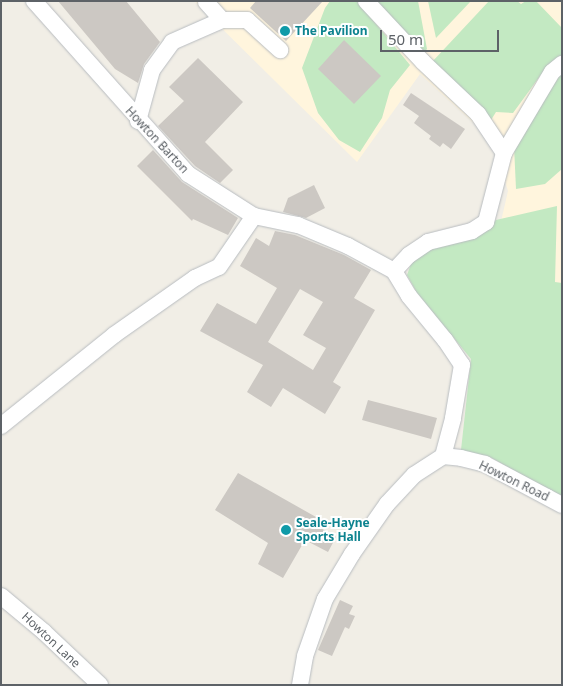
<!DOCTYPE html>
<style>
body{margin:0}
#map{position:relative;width:563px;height:686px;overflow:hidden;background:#f1eee6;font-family:"Noto Sans",sans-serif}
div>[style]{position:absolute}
.commercial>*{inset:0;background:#fff5dd}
.green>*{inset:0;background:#c3e9c2}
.building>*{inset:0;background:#ccc8c3}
.roads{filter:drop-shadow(0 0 1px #b8bcc0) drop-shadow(0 0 1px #b8bcc0)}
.minor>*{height:16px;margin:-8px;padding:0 8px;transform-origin:8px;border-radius:8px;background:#fff}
.dots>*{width:14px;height:14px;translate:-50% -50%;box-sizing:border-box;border:2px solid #fff;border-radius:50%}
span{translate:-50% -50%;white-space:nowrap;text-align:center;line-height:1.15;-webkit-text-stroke:4px #fff;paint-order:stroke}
.culture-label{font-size:12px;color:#0d838f;font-weight:700}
.left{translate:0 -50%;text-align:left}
.street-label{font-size:12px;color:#5d6267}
.frame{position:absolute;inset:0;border:2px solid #5d6267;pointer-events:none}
.scale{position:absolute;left:380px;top:30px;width:119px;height:22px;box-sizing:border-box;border:2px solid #5d6267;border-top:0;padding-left:6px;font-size:15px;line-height:18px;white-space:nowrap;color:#5d6267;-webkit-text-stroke:4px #fff;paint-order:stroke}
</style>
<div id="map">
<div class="commercial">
<div style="clip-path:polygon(194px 1px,562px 1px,562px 493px,476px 330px,508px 191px,492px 140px,420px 74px,357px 162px)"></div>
</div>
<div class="green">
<div style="clip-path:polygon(330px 1px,357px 1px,410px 65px,390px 90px,382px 118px,360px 152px,339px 140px,318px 113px,302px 68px,325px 8px)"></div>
<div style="clip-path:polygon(377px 1px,418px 1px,427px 49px,423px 54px)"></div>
<div style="clip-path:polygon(428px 1px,471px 1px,436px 38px)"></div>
<div style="clip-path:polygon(489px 1px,517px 1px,521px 4px,526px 1px,536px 1px,562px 28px,562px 55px,548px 65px,513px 113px,496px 112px,491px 120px,432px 62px)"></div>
<div style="clip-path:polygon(562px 72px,562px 169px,545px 184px,516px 189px,514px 146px)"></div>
<div style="clip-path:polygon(557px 206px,555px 282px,562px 283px,562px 498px,490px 457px,464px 452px,461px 450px,471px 359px,417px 293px,407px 275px,412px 261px,430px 248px,474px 237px,496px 220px)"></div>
</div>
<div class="building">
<div style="clip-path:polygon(58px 1px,126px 1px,160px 42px,144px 64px,138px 83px,115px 69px)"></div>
<div style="clip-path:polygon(256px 1px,323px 1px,286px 41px,250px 8px)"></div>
<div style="clip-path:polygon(344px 40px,381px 76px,354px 104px,318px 69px)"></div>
<div style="clip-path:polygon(198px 58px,243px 102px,205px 142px,233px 170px,220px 183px,195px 166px,158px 126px,184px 101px,169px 87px)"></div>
<div style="clip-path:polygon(411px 93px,465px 129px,451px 149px,443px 143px,440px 147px,429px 139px,431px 136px,414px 123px,419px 116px,403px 105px)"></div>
<div style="clip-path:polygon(153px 150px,182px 182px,238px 218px,228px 235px,193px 219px,192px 221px,137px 166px)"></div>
<div style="clip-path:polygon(314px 185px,325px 208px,306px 218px,283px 212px,288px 198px)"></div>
<div style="clip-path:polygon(evenodd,275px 231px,295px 235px,344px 255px,371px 270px,354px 298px,375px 310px,333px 382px,341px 387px,325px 414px,283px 388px,271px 407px,247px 392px,263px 365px,200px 331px,217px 303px,256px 324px,277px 288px,240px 266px,256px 238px,269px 246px,275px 231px,300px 289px,323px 302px,303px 335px,326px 348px,313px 370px,268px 342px,300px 289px)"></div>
<div style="clip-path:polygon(368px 400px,437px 418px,431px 439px,362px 420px)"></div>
<div style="clip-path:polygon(238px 473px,316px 517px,312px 523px,336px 537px,328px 552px,305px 540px,283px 578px,258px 564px,268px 543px,215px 510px)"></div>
<div style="clip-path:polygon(340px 600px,353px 606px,349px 614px,355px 616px,349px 629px,345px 627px,332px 656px,318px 650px)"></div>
</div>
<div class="roads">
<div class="minor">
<div style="left:34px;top:1px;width:232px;rotate:48.3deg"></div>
<div style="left:188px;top:174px;width:78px;rotate:32.5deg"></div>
<div style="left:254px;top:216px;width:45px;rotate:11.6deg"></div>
<div style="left:298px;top:225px;width:54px;rotate:22.8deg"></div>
<div style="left:348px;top:246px;width:52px;rotate:28.5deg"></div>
<div style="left:366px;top:1px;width:83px;rotate:46.9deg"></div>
<div style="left:423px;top:62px;width:76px;rotate:43.4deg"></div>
<div style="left:478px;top:114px;width:47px;rotate:56.3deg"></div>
<div style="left:206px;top:2px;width:24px;rotate:48deg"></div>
<div style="left:138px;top:121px;width:53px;rotate:-74.6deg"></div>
<div style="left:152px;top:70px;width:34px;rotate:-54deg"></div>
<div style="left:172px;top:42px;width:55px;rotate:-23.7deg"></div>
<div style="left:222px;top:20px;width:25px"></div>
<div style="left:247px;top:20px;width:45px;rotate:42.3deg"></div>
<div style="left:1px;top:426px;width:145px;rotate:-38.8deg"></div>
<div style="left:114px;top:335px;width:99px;rotate:-35.1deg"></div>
<div style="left:195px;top:278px;width:26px;rotate:-25deg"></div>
<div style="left:219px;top:267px;width:62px;rotate:-55.5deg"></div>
<div style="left:443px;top:456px;width:39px;rotate:-75deg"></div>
<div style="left:453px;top:418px;width:54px;rotate:-80.4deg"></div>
<div style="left:462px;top:365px;width:30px;rotate:-124deg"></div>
<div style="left:445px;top:340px;width:57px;rotate:-129.3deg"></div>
<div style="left:409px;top:296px;width:29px;rotate:-121deg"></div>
<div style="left:394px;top:271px;width:22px;rotate:-47deg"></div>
<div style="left:409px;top:255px;width:23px;rotate:-34deg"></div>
<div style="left:428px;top:242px;width:45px;rotate:-14deg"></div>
<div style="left:472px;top:231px;width:17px;rotate:-33deg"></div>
<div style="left:486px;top:222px;width:71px;rotate:-75.4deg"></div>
<div style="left:504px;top:153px;width:94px;rotate:-59.3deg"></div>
<div style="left:552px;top:72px;width:13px;rotate:-39deg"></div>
<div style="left:1px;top:596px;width:56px;rotate:39.9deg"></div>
<div style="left:44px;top:632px;width:77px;rotate:43.4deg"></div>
<div style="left:300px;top:685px;width:29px;rotate:-80deg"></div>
<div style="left:305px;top:656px;width:60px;rotate:-70.7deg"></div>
<div style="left:325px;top:599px;width:52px;rotate:-59deg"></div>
<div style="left:352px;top:554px;width:61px;rotate:-55deg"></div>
<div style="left:387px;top:504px;width:40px;rotate:-47deg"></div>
<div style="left:414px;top:475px;width:35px;rotate:-33deg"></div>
<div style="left:443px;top:456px;width:18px;rotate:6deg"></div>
<div style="left:461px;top:458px;width:25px;rotate:14deg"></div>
<div style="left:485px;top:464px;width:87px;rotate:28deg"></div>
</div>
</div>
<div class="dots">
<div style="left:285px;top:31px;background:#0f9aa8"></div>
<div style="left:286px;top:530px;background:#0f9aa8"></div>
</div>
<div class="culture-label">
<span class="left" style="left:295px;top:31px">The Pavilion</span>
<span class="left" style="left:296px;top:530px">Seale-Hayne<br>Sports Hall</span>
</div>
<div class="street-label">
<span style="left:157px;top:140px;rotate:47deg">Howton Barton</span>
<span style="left:514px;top:481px;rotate:26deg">Howton Road</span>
<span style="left:51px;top:640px;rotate:43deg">Howton Lane</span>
</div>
<div class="frame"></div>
<div class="scale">50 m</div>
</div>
